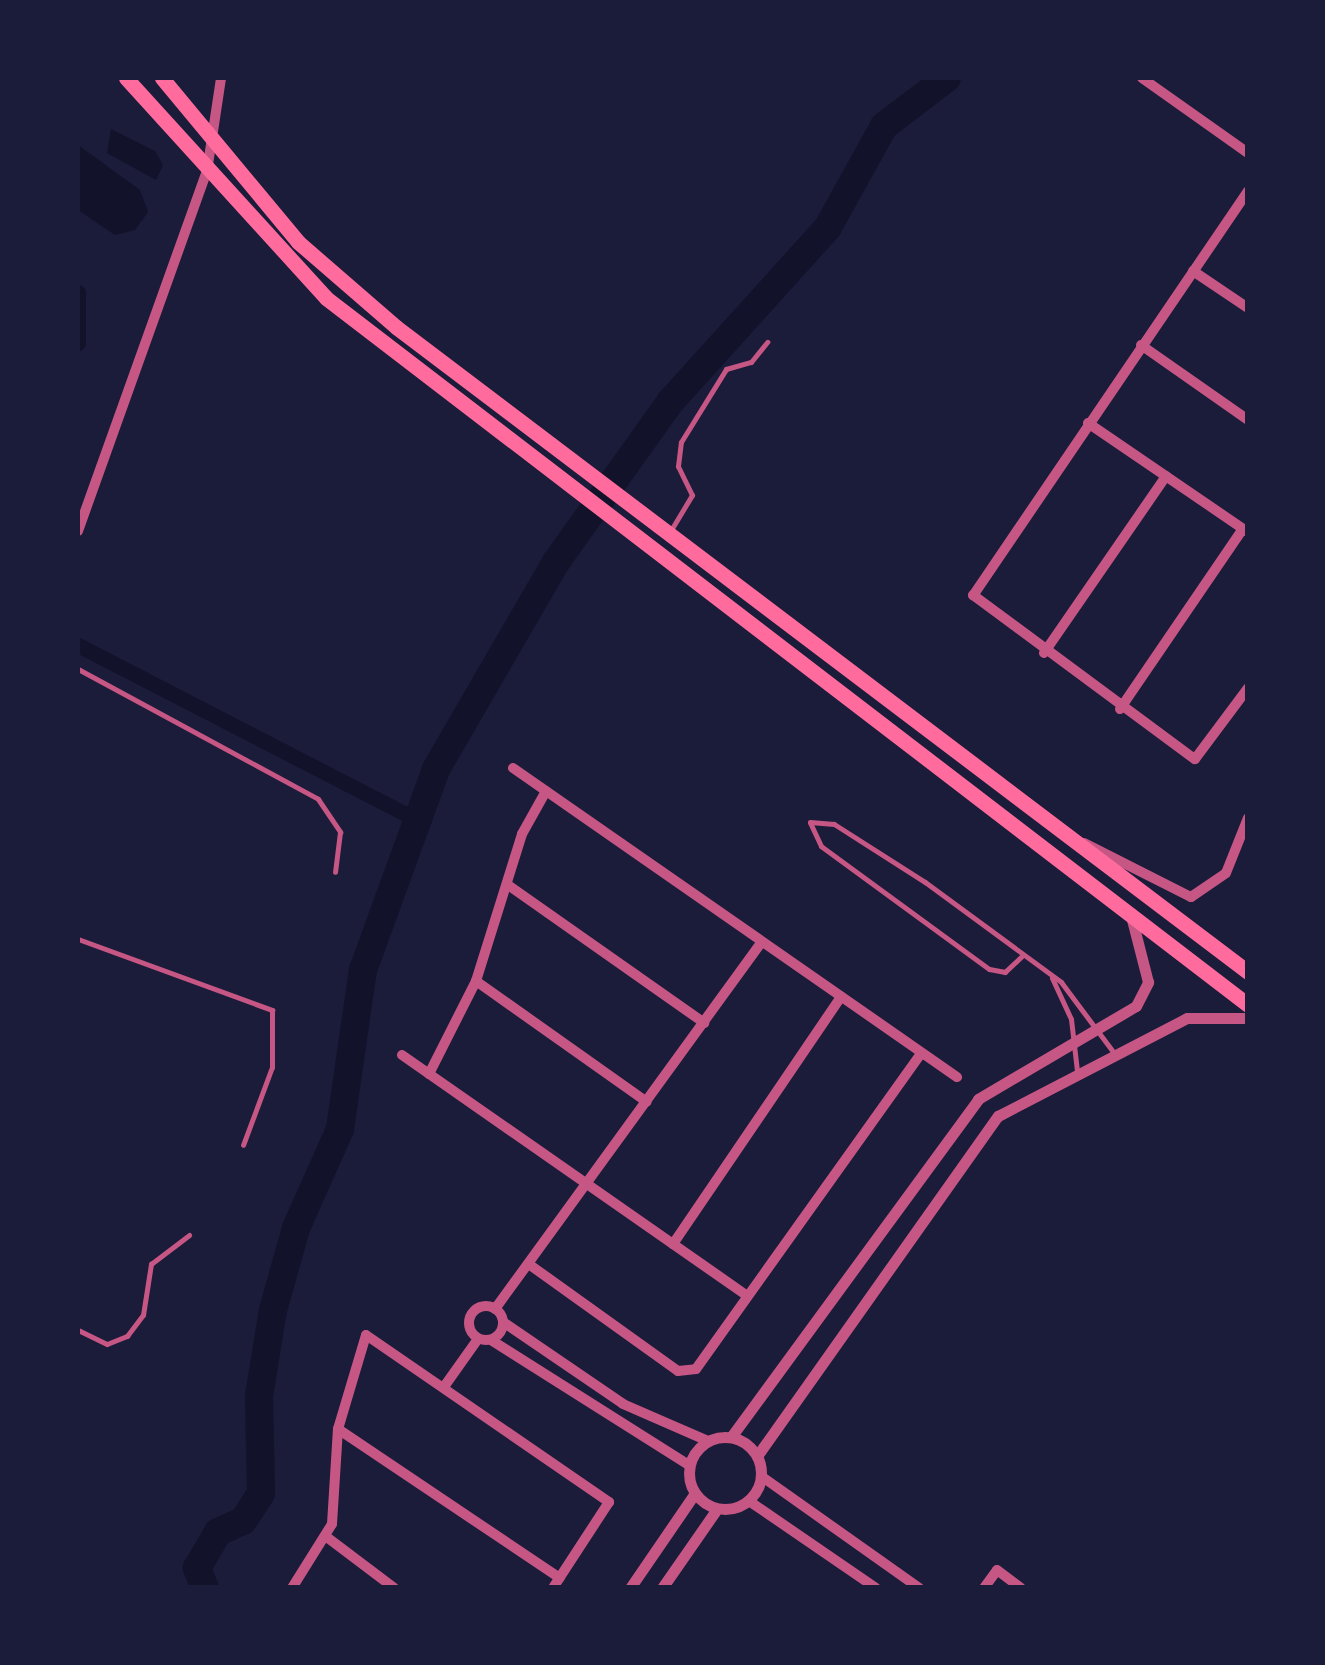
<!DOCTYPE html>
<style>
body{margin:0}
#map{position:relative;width:1325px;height:1665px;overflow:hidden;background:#1b1b3a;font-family:"Noto Serif",serif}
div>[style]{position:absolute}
.water>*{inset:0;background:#12122b}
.canal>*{height:15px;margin:-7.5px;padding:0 7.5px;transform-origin:7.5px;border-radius:7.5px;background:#12122b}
.river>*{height:28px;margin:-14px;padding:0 14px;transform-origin:14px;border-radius:14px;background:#12122b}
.service>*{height:5px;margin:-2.5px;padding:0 2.5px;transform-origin:2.5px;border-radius:2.5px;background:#c65784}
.minor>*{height:10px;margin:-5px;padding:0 5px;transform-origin:5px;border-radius:5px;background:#c65784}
.minor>.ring{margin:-5px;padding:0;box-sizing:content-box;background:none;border:10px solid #c65784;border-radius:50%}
.tertiary>*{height:11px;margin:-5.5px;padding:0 5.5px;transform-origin:5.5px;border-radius:5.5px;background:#c65784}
.tertiary>.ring{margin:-5.5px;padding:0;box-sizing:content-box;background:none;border:11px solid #c65784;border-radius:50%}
.primary>*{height:15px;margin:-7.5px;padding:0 7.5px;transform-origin:7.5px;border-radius:7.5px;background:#ff6b9d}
span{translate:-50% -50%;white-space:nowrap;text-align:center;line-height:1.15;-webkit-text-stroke:9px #1b1b3a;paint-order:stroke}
.frame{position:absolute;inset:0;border:80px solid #1b1b3a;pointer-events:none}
</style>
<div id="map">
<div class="water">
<div style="clip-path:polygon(111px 129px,155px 151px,163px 165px,156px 180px,107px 153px)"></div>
<div style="clip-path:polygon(78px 145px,140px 190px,148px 212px,135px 230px,115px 235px,78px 210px)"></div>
</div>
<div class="canal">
<div style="left:78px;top:292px;width:51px;rotate:90deg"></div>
<div style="left:78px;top:645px;width:382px;rotate:27.3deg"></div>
</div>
<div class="river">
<div style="left:205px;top:1588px;width:22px;rotate:-112deg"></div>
<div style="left:197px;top:1568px;width:42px;rotate:-59.7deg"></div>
<div style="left:218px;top:1532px;width:27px;rotate:-24deg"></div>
<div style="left:243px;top:1521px;width:33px;rotate:-57deg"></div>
<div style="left:261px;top:1493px;width:97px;rotate:-91.2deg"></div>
<div style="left:259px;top:1396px;width:87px;rotate:-80.8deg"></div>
<div style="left:273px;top:1310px;width:85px;rotate:-74.3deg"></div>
<div style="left:296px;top:1228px;width:108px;rotate:-66deg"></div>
<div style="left:340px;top:1129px;width:161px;rotate:-81.8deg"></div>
<div style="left:363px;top:970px;width:214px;rotate:-70deg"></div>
<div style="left:436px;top:769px;width:239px;rotate:-59.9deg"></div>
<div style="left:556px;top:562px;width:198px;rotate:-54.5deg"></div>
<div style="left:671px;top:401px;width:234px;rotate:-47.9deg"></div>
<div style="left:828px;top:227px;width:115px;rotate:-61deg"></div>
<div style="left:884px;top:126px;width:79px;rotate:-37.3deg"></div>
</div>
<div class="service">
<div style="left:671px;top:530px;width:41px;rotate:-59deg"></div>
<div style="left:692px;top:495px;width:32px;rotate:-116deg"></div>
<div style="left:678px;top:466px;width:24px;rotate:-83deg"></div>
<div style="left:681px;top:442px;width:86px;rotate:-58.3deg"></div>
<div style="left:726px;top:369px;width:26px;rotate:-16deg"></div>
<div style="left:751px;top:362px;width:26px;rotate:-51deg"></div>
<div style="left:78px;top:669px;width:273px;rotate:28.4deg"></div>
<div style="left:318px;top:799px;width:40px;rotate:56deg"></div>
<div style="left:340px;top:832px;width:40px;rotate:97.1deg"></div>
<div style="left:78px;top:939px;width:207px;rotate:20.1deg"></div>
<div style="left:272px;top:1010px;width:57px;rotate:90deg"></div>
<div style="left:272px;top:1067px;width:83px;rotate:110.4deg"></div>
<div style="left:1023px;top:955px;width:25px;rotate:137deg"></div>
<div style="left:1005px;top:972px;width:16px;rotate:-169deg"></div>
<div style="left:989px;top:969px;width:208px;rotate:-143.8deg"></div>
<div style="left:821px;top:846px;width:26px;rotate:-115deg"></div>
<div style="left:810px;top:822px;width:24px;rotate:5deg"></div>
<div style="left:834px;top:824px;width:108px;rotate:32.5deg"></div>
<div style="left:925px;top:882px;width:169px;rotate:36.3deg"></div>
<div style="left:1061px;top:982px;width:89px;rotate:53.3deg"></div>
<div style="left:1052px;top:978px;width:45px;rotate:65.1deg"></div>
<div style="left:1071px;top:1019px;width:52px;rotate:83.4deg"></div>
<div style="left:78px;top:1330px;width:32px;rotate:26deg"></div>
<div style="left:107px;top:1344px;width:22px;rotate:-22deg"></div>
<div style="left:127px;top:1336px;width:26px;rotate:-53deg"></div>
<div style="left:143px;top:1315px;width:52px;rotate:-81.1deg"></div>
<div style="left:151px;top:1264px;width:48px;rotate:-37.3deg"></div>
</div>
<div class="minor">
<div style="left:1142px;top:78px;width:130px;rotate:35.3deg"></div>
<div style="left:1248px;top:191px;width:489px;rotate:124.2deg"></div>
<div style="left:973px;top:595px;width:276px;rotate:36.5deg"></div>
<div style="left:1195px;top:759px;width:89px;rotate:-53.3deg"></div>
<div style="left:1193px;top:271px;width:66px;rotate:33.9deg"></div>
<div style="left:1141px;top:345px;width:131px;rotate:35deg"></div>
<div style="left:1088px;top:423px;width:194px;rotate:34.3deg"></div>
<div style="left:78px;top:531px;width:382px;rotate:-70.3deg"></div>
<div style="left:207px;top:171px;width:94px;rotate:-81.4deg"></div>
<div style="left:1044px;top:653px;width:215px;rotate:-55.4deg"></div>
<div style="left:1120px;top:709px;width:218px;rotate:-55.7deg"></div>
<div style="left:513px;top:768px;width:541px;rotate:34.84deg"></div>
<div style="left:1084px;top:843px;width:120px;rotate:26.8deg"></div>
<div style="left:1191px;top:897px;width:42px;rotate:-34.4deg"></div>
<div style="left:1226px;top:873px;width:59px;rotate:-68.2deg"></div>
<div style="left:508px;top:885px;width:240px;rotate:35.1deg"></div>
<div style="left:476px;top:981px;width:209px;rotate:35.3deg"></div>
<div style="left:402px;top:1055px;width:419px;rotate:34.9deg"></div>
<div style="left:429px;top:1074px;width:104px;rotate:-63.2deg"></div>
<div style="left:476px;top:981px;width:154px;rotate:-72.6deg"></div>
<div style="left:522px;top:834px;width:49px;rotate:-60.8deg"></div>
<div style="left:673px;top:1244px;width:299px;rotate:-55.8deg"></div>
<div style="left:530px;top:1265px;width:182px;rotate:35.6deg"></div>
<div style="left:678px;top:1371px;width:18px;rotate:-6deg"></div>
<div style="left:696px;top:1369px;width:388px;rotate:-54.5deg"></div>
<div class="ring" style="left:469px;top:1306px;width:24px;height:24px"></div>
<div style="left:495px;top:1309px;width:454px;rotate:-54deg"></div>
<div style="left:503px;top:1322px;width:145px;rotate:34.3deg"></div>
<div style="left:623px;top:1404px;width:93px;rotate:23.5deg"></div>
<div style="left:491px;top:1340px;width:234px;rotate:32.3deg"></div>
<div style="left:446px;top:1384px;width:55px;rotate:-54.6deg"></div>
<div style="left:338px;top:1429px;width:267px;rotate:33.9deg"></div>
<div style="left:761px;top:1476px;width:194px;rotate:35.3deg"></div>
<div style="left:749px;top:1501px;width:154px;rotate:34.4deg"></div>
<div style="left:328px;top:1538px;width:83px;rotate:37.1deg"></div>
<div style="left:292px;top:1588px;width:75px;rotate:-58deg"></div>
<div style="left:332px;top:1524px;width:95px;rotate:-86.4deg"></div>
<div style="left:338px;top:1429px;width:98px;rotate:-73.4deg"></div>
<div style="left:366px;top:1335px;width:295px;rotate:34.5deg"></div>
<div style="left:609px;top:1502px;width:103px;rotate:123.1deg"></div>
<div style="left:984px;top:1588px;width:22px;rotate:-54deg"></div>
<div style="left:997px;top:1570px;width:30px;rotate:37deg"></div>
</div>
<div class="tertiary">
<div class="ring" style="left:689px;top:1437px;width:61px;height:61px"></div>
<div style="left:731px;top:1437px;width:419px;rotate:-53.8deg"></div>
<div style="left:978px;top:1099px;width:183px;rotate:-30.5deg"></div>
<div style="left:1136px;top:1006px;width:27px;rotate:-63deg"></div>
<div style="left:1148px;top:982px;width:68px;rotate:-104.4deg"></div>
<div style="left:757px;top:1456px;width:417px;rotate:-54.7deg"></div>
<div style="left:998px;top:1116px;width:213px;rotate:-27.4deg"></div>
<div style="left:1187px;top:1018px;width:61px"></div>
<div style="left:630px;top:1588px;width:115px;rotate:-55.6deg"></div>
<div style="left:662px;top:1588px;width:96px;rotate:-55.2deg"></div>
</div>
<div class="primary">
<div style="left:126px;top:78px;width:297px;rotate:47.7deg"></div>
<div style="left:326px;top:298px;width:1162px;rotate:37.48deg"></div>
<div style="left:162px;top:78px;width:213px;rotate:50.3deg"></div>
<div style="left:298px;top:242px;width:130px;rotate:40.9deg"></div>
<div style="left:396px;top:327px;width:1069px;rotate:37.13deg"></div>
</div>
<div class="frame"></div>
</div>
